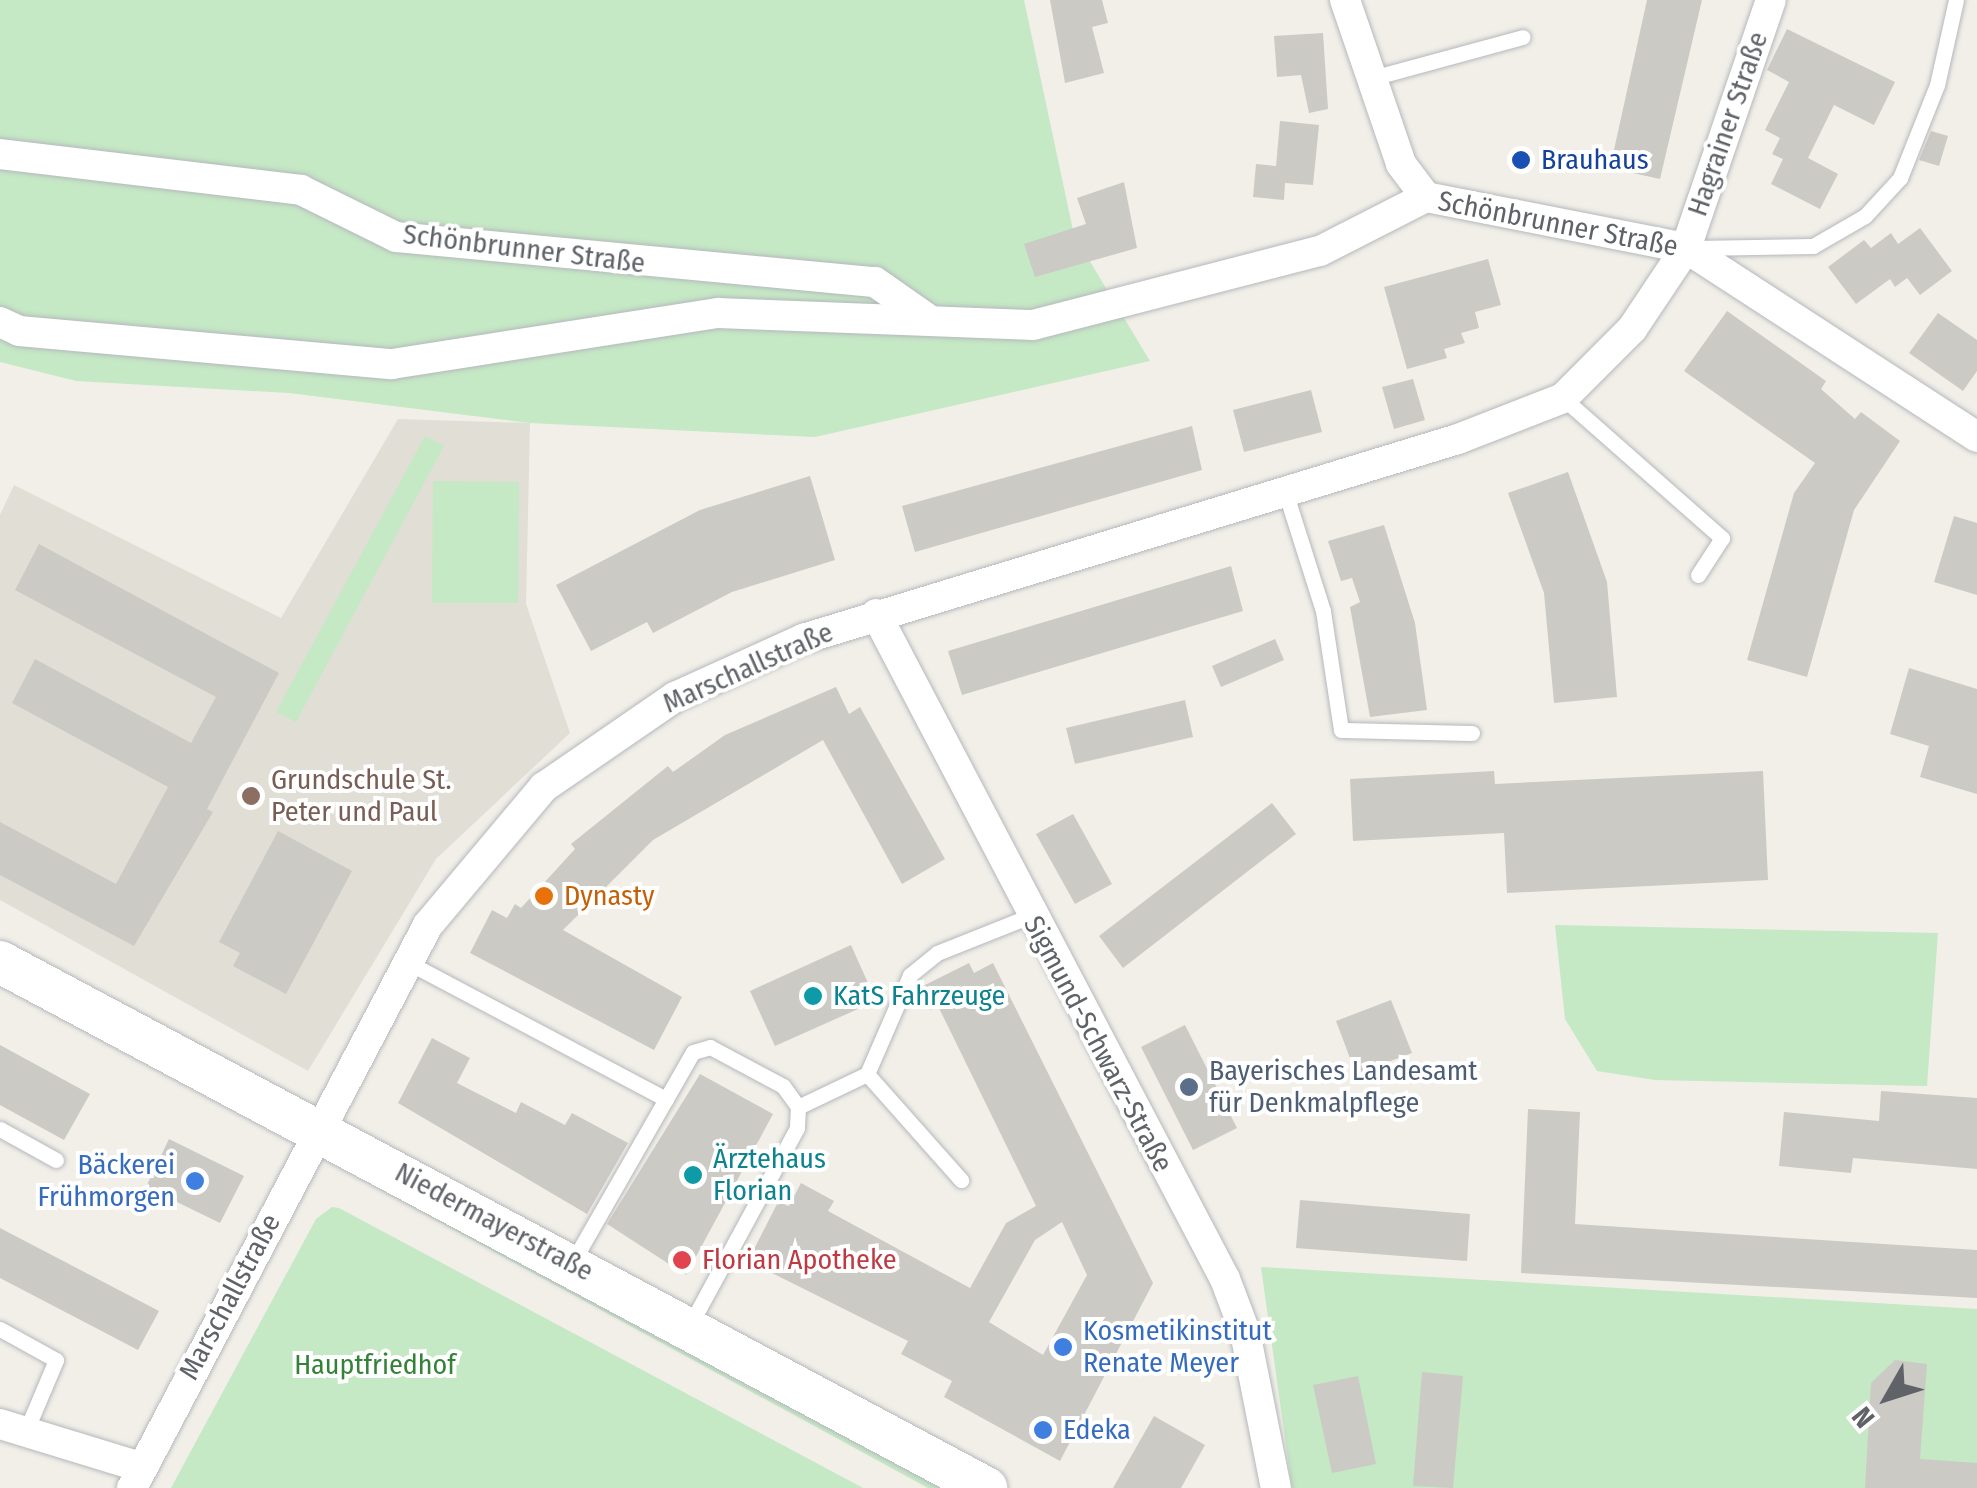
<!DOCTYPE html>
<meta charset="utf-8">
<style>
body{margin:0}
#map{position:relative;width:1977px;height:1488px;overflow:hidden;background:#f1efe8;font-family:"Fira Sans Condensed",sans-serif}
div>[style]{position:absolute}
.education>*{inset:0;background:#e1ded6}
.green>*{inset:0;background:#c5e8c5}
.building>*{inset:0;background:#cccac5}
.roads{filter:drop-shadow(0 0 2px #b5b8bc) drop-shadow(0 0 2px #b5b8bc)}
.service>*{height:15px;margin:-7.5px;padding:0 7.5px;transform-origin:7.5px;border-radius:7.5px;background:#fff}
.minor>*{height:30px;margin:-15px;padding:0 15px;transform-origin:15px;border-radius:15px;background:#fff}
.secondary>*{height:42px;margin:-21px;padding:0 21px;transform-origin:21px;border-radius:21px;background:#fff}
.dots>*{width:28px;height:28px;translate:-50% -50%;box-sizing:border-box;border:5px solid #fff;border-radius:50%}
span{translate:-50% -50%;white-space:nowrap;text-align:center;line-height:1.15;-webkit-text-stroke:8px #fff;paint-order:stroke}
.street-label{font-size:28px;color:#5f6368}
.transit-label{font-size:28px;color:#164399}
.left{translate:0 -50%;text-align:left}
.education-label{font-size:28px;color:#785e54}
.food-label{font-size:28px;color:#c56008}
.culture-label{font-size:28px;color:#0d838f}
.service-label{font-size:28px;color:#4e5e75}
.shop-label{font-size:28px;color:#366cbe}
.right{translate:-100% -50%;text-align:right}
.health-label{font-size:28px;color:#be3a42}
.park-label{font-size:28px;color:#348238}
.north{position:absolute;left:1837px;top:1348px;width:100px;height:100px;-webkit-text-stroke:8px #fff;paint-order:stroke;rotate:231deg;font-size:28px;font-weight:700;line-height:40px;text-align:center;color:#5f6368}
.north::after{content:'';display:block;margin:auto;width:35px;height:45px;background:#5f6368;clip-path:polygon(50% 0,100% 100%,50% 72%,0 100%)}
</style>
<div id="map">
<div class="education">
<div style="clip-path:polygon(398px 419px,530px 423px,526px 604px,570px 733px,436px 859px,308px 1071px,0 900px,0 515px,14px 485px,281px 618px)"></div>
</div>
<div class="green">
<div style="clip-path:polygon(0 0,1024px 0,1074px 235px,1150px 361px,815px 437px,530px 423px,289px 393px,76px 381px,0 362px)"></div>
<div style="clip-path:polygon(425px 436px,444px 446px,296px 722px,276px 712px)"></div>
<div style="clip-path:polygon(433px 481px,519px 482px,518px 603px,432px 603px)"></div>
<div style="clip-path:polygon(1555px 925px,1938px 933px,1927px 1086px,1655px 1080px,1597px 1071px,1565px 1019px)"></div>
<div style="clip-path:polygon(359px 1178px,422px 1207px,947px 1488px,928px 1488px)"></div>
<div style="clip-path:polygon(332px 1207px,339px 1208px,863px 1488px,171px 1488px,316px 1219px)"></div>
<div style="clip-path:polygon(1261px 1267px,1977px 1309px,1977px 1488px,1292px 1488px)"></div>
</div>
<div class="building">
<div style="clip-path:polygon(1050px 0,1102px 0,1108px 23px,1092px 27px,1104px 73px,1065px 83px)"></div>
<div style="clip-path:polygon(1647px 0,1702px 0,1660px 179px,1610px 168px)"></div>
<div style="clip-path:polygon(1787px 29px,1895px 82px,1874px 125px,1834px 105px,1808px 158px,1838px 174px,1820px 209px,1771px 184px,1783px 159px,1772px 154px,1780px 138px,1765px 130px,1789px 82px,1767px 70px)"></div>
<div style="clip-path:polygon(1323px 33px,1328px 109px,1309px 113px,1301px 75px,1277px 77px,1274px 36px)"></div>
<div style="clip-path:polygon(1280px 121px,1319px 125px,1313px 185px,1285px 183px,1284px 200px,1253px 197px,1256px 164px,1276px 166px)"></div>
<div style="clip-path:polygon(1931px 131px,1948px 136px,1939px 166px,1919px 160px)"></div>
<div style="clip-path:polygon(1124px 182px,1137px 248px,1035px 277px,1024px 244px,1086px 224px,1077px 198px)"></div>
<div style="clip-path:polygon(1920px 228px,1952px 271px,1920px 295px,1907px 278px,1895px 287px,1890px 279px,1856px 304px,1828px 267px,1864px 240px,1871px 248px,1891px 233px,1898px 244px)"></div>
<div style="clip-path:polygon(1488px 259px,1501px 305px,1475px 312px,1479px 328px,1461px 333px,1465px 343px,1444px 349px,1447px 358px,1407px 369px,1384px 287px)"></div>
<div style="clip-path:polygon(1727px 311px,1826px 381px,1821px 389px,1855px 419px,1861px 412px,1900px 441px,1854px 510px,1807px 677px,1747px 660px,1794px 493px,1815px 463px,1684px 371px)"></div>
<div style="clip-path:polygon(1938px 313px,1977px 340px,1977px 371px,1963px 391px,1909px 353px)"></div>
<div style="clip-path:polygon(1413px 379px,1425px 420px,1394px 429px,1382px 387px)"></div>
<div style="clip-path:polygon(1311px 390px,1322px 432px,1244px 452px,1233px 410px)"></div>
<div style="clip-path:polygon(1192px 426px,1202px 470px,915px 552px,902px 506px)"></div>
<div style="clip-path:polygon(1568px 472px,1607px 582px,1617px 697px,1554px 703px,1544px 593px,1508px 493px)"></div>
<div style="clip-path:polygon(810px 476px,835px 560px,732px 592px,653px 633px,647px 622px,591px 651px,556px 585px,700px 510px)"></div>
<div style="clip-path:polygon(1954px 516px,1977px 523px,1977px 595px,1934px 582px)"></div>
<div style="clip-path:polygon(1384px 525px,1415px 623px,1427px 710px,1370px 717px,1350px 607px,1360px 602px,1352px 578px,1341px 581px,1328px 541px)"></div>
<div style="clip-path:polygon(39px 544px,279px 673px,207px 809px,213px 812px,134px 946px,0 875px,0 822px,116px 884px,168px 787px,12px 703px,35px 659px,191px 743px,216px 697px,15px 590px)"></div>
<div style="clip-path:polygon(1231px 566px,1243px 611px,962px 695px,948px 651px)"></div>
<div style="clip-path:polygon(1275px 639px,1284px 660px,1221px 687px,1212px 666px)"></div>
<div style="clip-path:polygon(1909px 668px,1977px 689px,1977px 794px,1920px 777px,1929px 746px,1890px 734px)"></div>
<div style="clip-path:polygon(836px 687px,849px 714px,860px 707px,945px 859px,902px 884px,823px 740px,653px 840px,563px 930px,682px 997px,654px 1050px,470px 953px,492px 910px,507px 918px,515px 904px,521px 908px,575px 849px,571px 844px,668px 766px,673px 772px,725px 735px)"></div>
<div style="clip-path:polygon(1185px 700px,1193px 737px,1075px 764px,1066px 728px)"></div>
<div style="clip-path:polygon(1494px 771px,1495px 784px,1763px 771px,1768px 880px,1507px 893px,1504px 833px,1353px 841px,1350px 779px)"></div>
<div style="clip-path:polygon(1272px 803px,1296px 834px,1123px 968px,1099px 936px)"></div>
<div style="clip-path:polygon(1073px 814px,1112px 884px,1075px 904px,1036px 834px)"></div>
<div style="clip-path:polygon(278px 831px,352px 871px,286px 994px,233px 966px,240px 953px,219px 942px)"></div>
<div style="clip-path:polygon(851px 945px,876px 1001px,775px 1046px,750px 991px)"></div>
<div style="clip-path:polygon(evenodd,969px 963px,974px 973px,993px 963px,1153px 1283px,1060px 1461px,944px 1397px,952px 1381px,901px 1354px,908px 1341px,748px 1261px,778px 1202px,789px 1206px,801px 1183px,834px 1201px,828px 1211px,970px 1288px,1006px 1223px,1036px 1206px,938px 1006px,930px 1010px,919px 988px,969px 963px,1062px 1222px,1087px 1275px,1043px 1355px,989px 1322px,1035px 1240px,1062px 1222px)"></div>
<div style="clip-path:polygon(1391px 1000px,1412px 1053px,1356px 1074px,1336px 1021px)"></div>
<div style="clip-path:polygon(1185px 1025px,1237px 1128px,1193px 1150px,1141px 1047px)"></div>
<div style="clip-path:polygon(432px 1038px,470px 1058px,457px 1083px,516px 1113px,521px 1102px,565px 1125px,572px 1113px,628px 1143px,587px 1214px,398px 1103px)"></div>
<div style="clip-path:polygon(0 1045px,90px 1094px,64px 1140px,0 1105px)"></div>
<div style="clip-path:polygon(700px 1074px,773px 1114px,686px 1275px,607px 1224px)"></div>
<div style="clip-path:polygon(1881px 1091px,1977px 1098px,1977px 1169px,1853px 1158px,1851px 1173px,1779px 1166px,1784px 1112px,1879px 1121px)"></div>
<div style="clip-path:polygon(1528px 1109px,1580px 1112px,1575px 1224px,1977px 1250px,1977px 1298px,1521px 1273px)"></div>
<div style="clip-path:polygon(169px 1139px,244px 1176px,220px 1223px,146px 1187px)"></div>
<div style="clip-path:polygon(1300px 1200px,1470px 1214px,1467px 1261px,1296px 1248px)"></div>
<div style="clip-path:polygon(0 1228px,159px 1311px,138px 1350px,0 1278px)"></div>
<div style="clip-path:polygon(1895px 1360px,1927px 1364px,1920px 1459px,1977px 1463px,1977px 1488px,1865px 1488px,1871px 1383px)"></div>
<div style="clip-path:polygon(1422px 1372px,1463px 1376px,1453px 1488px,1413px 1486px)"></div>
<div style="clip-path:polygon(1358px 1376px,1376px 1464px,1332px 1473px,1313px 1385px)"></div>
<div style="clip-path:polygon(1154px 1416px,1205px 1445px,1181px 1488px,1113px 1488px)"></div>
</div>
<div class="roads">
<div class="service">
<div style="left:1372px;top:78px;width:156px;rotate:-15.2deg"></div>
<div style="left:1695px;top:248px;width:118px;rotate:-1deg"></div>
<div style="left:1813px;top:246px;width:60px;rotate:-30deg"></div>
<div style="left:1865px;top:216px;width:52px;rotate:-47.4deg"></div>
<div style="left:1900px;top:178px;width:100px;rotate:-68.3deg"></div>
<div style="left:1937px;top:85px;width:87px;rotate:-77.4deg"></div>
<div style="left:1563px;top:398px;width:212px;rotate:41.4deg"></div>
<div style="left:1722px;top:538px;width:44px;rotate:123deg"></div>
<div style="left:1284px;top:488px;width:129px;rotate:72.4deg"></div>
<div style="left:1323px;top:611px;width:120px;rotate:81.4deg"></div>
<div style="left:1341px;top:730px;width:131px;rotate:1.3deg"></div>
<div style="left:407px;top:962px;width:293px;rotate:27.9deg"></div>
<div style="left:867px;top:1074px;width:142px;rotate:48.4deg"></div>
<div style="left:798px;top:1107px;width:76px;rotate:-25.6deg"></div>
<div style="left:867px;top:1074px;width:108px;rotate:-66.5deg"></div>
<div style="left:910px;top:975px;width:35px;rotate:-39deg"></div>
<div style="left:937px;top:953px;width:100px;rotate:-21.7deg"></div>
<div style="left:0;top:1129px;width:64px;rotate:29deg"></div>
<div style="left:572px;top:1263px;width:243px;rotate:-60.2deg"></div>
<div style="left:693px;top:1052px;width:18px;rotate:-16deg"></div>
<div style="left:710px;top:1047px;width:83px;rotate:28.1deg"></div>
<div style="left:783px;top:1086px;width:26px;rotate:54deg"></div>
<div style="left:798px;top:1107px;width:21px;rotate:93deg"></div>
<div style="left:797px;top:1128px;width:224px;rotate:118.5deg"></div>
<div style="left:0;top:1329px;width:64px;rotate:29deg"></div>
<div style="left:56px;top:1360px;width:77px;rotate:112.9deg"></div>
</div>
<div class="minor">
<div style="left:1345px;top:0;width:173px;rotate:71.1deg"></div>
<div style="left:1401px;top:164px;width:41px;rotate:52.9deg"></div>
<div style="left:0;top:154px;width:303px;rotate:6.8deg"></div>
<div style="left:301px;top:190px;width:106px;rotate:26.3deg"></div>
<div style="left:396px;top:237px;width:481px;rotate:5.4deg"></div>
<div style="left:875px;top:282px;width:65px;rotate:34.9deg"></div>
<div style="left:1426px;top:197px;width:265px;rotate:11.1deg"></div>
<div style="left:1686px;top:248px;width:347px;rotate:33deg"></div>
<div style="left:0;top:322px;width:21px;rotate:25deg"></div>
<div style="left:19px;top:331px;width:374px;rotate:5.1deg"></div>
<div style="left:392px;top:364px;width:331px;rotate:-8.9deg"></div>
<div style="left:719px;top:313px;width:314px;rotate:2.2deg"></div>
<div style="left:1033px;top:325px;width:296px;rotate:-14.5deg"></div>
<div style="left:1320px;top:251px;width:119px;rotate:-27deg"></div>
<div style="left:876px;top:614px;width:751px;rotate:62.31deg"></div>
<div style="left:1225px;top:1279px;width:57px;rotate:69.3deg"></div>
<div style="left:1245px;top:1332px;width:159px;rotate:78.8deg"></div>
<div style="left:0;top:1424px;width:147px;rotate:17deg"></div>
<div style="left:132px;top:1488px;width:636px;rotate:-62.27deg"></div>
<div style="left:428px;top:925px;width:180px;rotate:-50deg"></div>
<div style="left:544px;top:787px;width:159px;rotate:-34.5deg"></div>
<div style="left:675px;top:697px;width:141px;rotate:-24.4deg"></div>
<div style="left:803px;top:639px;width:685px;rotate:-16.98deg"></div>
<div style="left:1458px;top:439px;width:113px;rotate:-21.3deg"></div>
<div style="left:1563px;top:398px;width:98px;rotate:-45deg"></div>
<div style="left:1632px;top:329px;width:97px;rotate:-56.3deg"></div>
<div style="left:1686px;top:248px;width:262px;rotate:-71.1deg"></div>
</div>
<div class="secondary">
<div style="left:0;top:962px;width:1118px;rotate:28.08deg"></div>
</div>
</div>
<div class="dots">
<div style="left:1521px;top:160px;background:#1a4fb4"></div>
<div style="left:251px;top:796px;background:#8d6e63"></div>
<div style="left:544px;top:896px;background:#e8710a"></div>
<div style="left:813px;top:996px;background:#0f9aa8"></div>
<div style="left:1189px;top:1087px;background:#5c6f8a"></div>
<div style="left:693px;top:1175px;background:#0f9aa8"></div>
<div style="left:195px;top:1181px;background:#3f7fe0"></div>
<div style="left:682px;top:1260px;background:#e0444e"></div>
<div style="left:1063px;top:1347px;background:#3f7fe0"></div>
<div style="left:1043px;top:1430px;background:#3f7fe0"></div>
</div>
<div class="street-label">
<span style="left:1728px;top:124px;rotate:-71deg">Hagrainer Straße</span>
<span style="left:1558px;top:224px;rotate:11deg">Schönbrunner Straße</span>
<span style="left:524px;top:249px;rotate:7deg">Schönbrunner Straße</span>
<span style="left:748px;top:668px;rotate:-24deg">Marschallstraße</span>
<span style="left:1098px;top:1044px;rotate:62deg">Sigmund-Schwarz-Straße</span>
<span style="left:494px;top:1222px;rotate:28deg">Niedermayerstraße</span>
<span style="left:230px;top:1297px;rotate:-62deg">Marschallstraße</span>
</div>
<div class="transit-label">
<span class="left" style="left:1541px;top:160px">Brauhaus</span>
</div>
<div class="education-label">
<span class="left" style="left:271px;top:796px">Grundschule St.<br>Peter und Paul</span>
</div>
<div class="food-label">
<span class="left" style="left:564px;top:896px">Dynasty</span>
</div>
<div class="culture-label">
<span class="left" style="left:833px;top:996px">KatS Fahrzeuge</span>
<span class="left" style="left:713px;top:1175px">Ärztehaus<br>Florian</span>
</div>
<div class="service-label">
<span class="left" style="left:1209px;top:1087px">Bayerisches Landesamt<br>für Denkmalpflege</span>
</div>
<div class="shop-label">
<span class="right" style="left:175px;top:1181px">Bäckerei<br>Frühmorgen</span>
<span class="left" style="left:1083px;top:1347px">Kosmetikinstitut<br>Renate Meyer</span>
<span class="left" style="left:1063px;top:1430px">Edeka</span>
</div>
<div class="health-label">
<span class="left" style="left:702px;top:1260px">Florian Apotheke</span>
</div>
<div class="park-label">
<span style="left:375px;top:1365px">Hauptfriedhof</span>
</div>
<div class="north">N</div>
</div>
